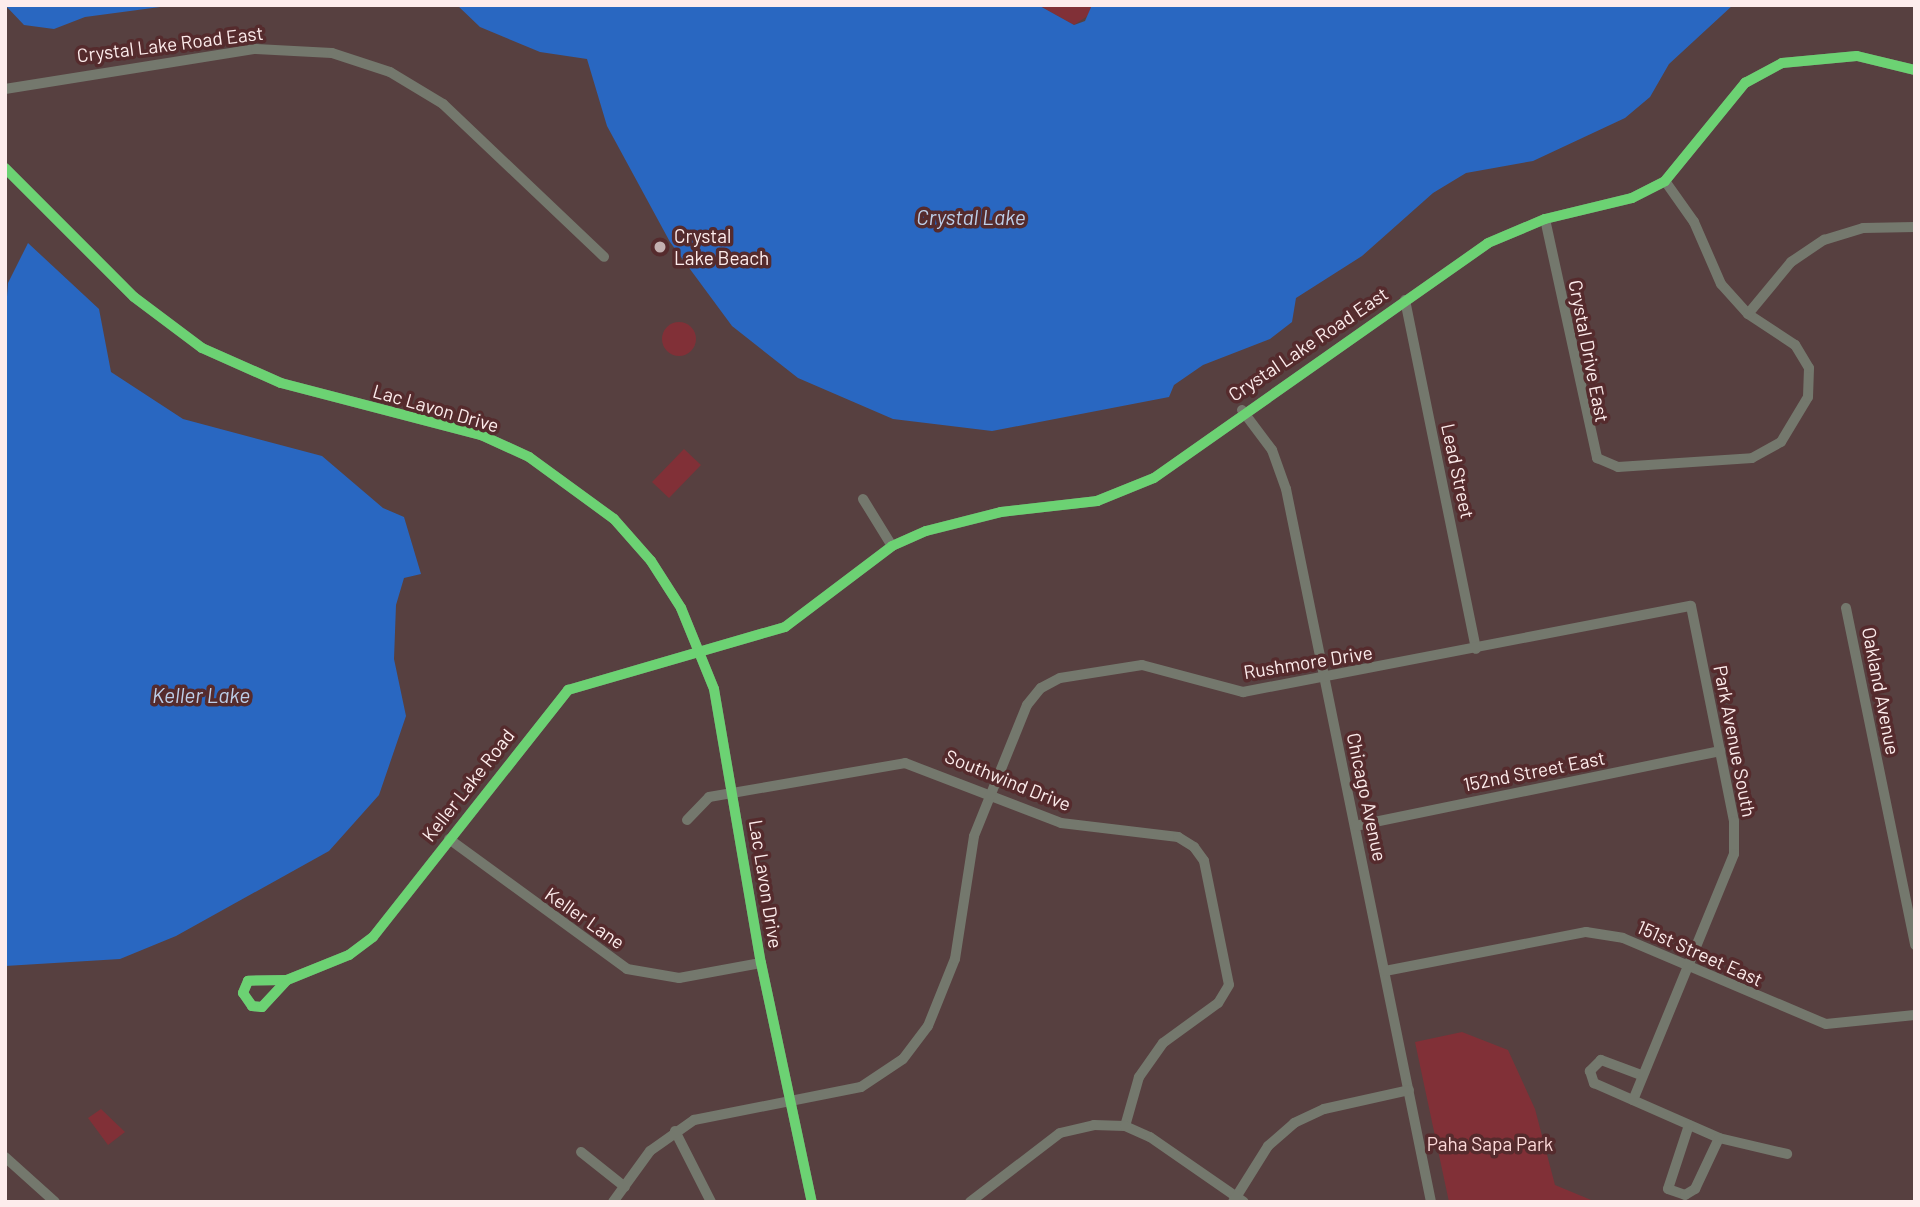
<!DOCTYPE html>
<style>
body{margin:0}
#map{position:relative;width:1920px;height:1207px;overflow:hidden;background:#574040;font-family:Barlow,sans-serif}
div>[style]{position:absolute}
.green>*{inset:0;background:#813037}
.round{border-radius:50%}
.water>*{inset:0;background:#2967c1}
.minor>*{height:10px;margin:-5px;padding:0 5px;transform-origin:5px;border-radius:5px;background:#74786d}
.cycleway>*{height:10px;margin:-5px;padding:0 5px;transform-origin:5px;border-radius:5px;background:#6cd273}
.dots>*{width:19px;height:19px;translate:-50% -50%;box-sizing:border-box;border:4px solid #552b2d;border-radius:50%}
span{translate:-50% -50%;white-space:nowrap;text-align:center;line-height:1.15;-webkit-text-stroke:7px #552b2d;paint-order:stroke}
.street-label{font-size:19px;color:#fdecec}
.poi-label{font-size:19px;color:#fdecec}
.left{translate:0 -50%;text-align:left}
.park-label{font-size:19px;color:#fbd8d8}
.water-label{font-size:21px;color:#bdcee8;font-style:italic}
.frame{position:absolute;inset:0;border:7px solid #fdecec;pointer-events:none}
</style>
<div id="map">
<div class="green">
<div style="clip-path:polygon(1038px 5px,1092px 5px,1092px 13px,1074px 25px)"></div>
<div class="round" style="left:662px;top:322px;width:34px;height:34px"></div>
<div style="clip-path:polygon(684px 449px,701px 465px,669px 498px,652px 482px)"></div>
<div style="clip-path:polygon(1462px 1032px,1508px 1050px,1535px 1109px,1555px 1185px,1596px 1202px,1449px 1202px,1415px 1042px)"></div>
<div style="clip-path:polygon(101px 1109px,125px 1132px,108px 1145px,88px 1118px)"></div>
</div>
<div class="water">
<div style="clip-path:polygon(5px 5px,175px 5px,85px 17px,54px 29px,24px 25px)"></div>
<div style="clip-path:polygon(457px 5px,1038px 5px,1074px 25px,1085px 21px,1092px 5px,1733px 5px,1669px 64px,1650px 97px,1625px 118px,1533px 161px,1466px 173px,1433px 193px,1362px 256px,1296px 298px,1292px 322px,1270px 339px,1203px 365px,1174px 385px,1169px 397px,992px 431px,893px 419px,798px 378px,732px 326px,670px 242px,607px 126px,587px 59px,540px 52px,480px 27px)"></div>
<div style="clip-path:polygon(28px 243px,99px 309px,111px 372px,183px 419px,322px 456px,383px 508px,404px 517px,421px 574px,404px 578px,396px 605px,394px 659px,406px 716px,379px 795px,329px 851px,176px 936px,120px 959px,5px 966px,5px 324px,8px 283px)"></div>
</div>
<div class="minor">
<div style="left:5px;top:89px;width:254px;rotate:-9.1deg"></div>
<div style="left:256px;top:49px;width:76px;rotate:3deg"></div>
<div style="left:332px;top:53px;width:61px;rotate:18.1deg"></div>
<div style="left:390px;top:72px;width:62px;rotate:31.1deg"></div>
<div style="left:443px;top:104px;width:222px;rotate:43.5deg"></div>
<div style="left:5px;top:168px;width:182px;rotate:45deg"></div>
<div style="left:134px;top:297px;width:85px;rotate:36.9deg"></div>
<div style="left:202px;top:348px;width:86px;rotate:23.9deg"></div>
<div style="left:281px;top:383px;width:207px;rotate:14.6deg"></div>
<div style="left:481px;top:435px;width:53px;rotate:24.6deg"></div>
<div style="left:529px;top:457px;width:105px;rotate:36.1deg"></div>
<div style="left:614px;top:519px;width:56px;rotate:48.6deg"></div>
<div style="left:651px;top:561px;width:56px;rotate:57.4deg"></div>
<div style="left:681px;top:608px;width:87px;rotate:67.8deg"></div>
<div style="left:714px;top:689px;width:278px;rotate:80.3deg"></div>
<div style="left:761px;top:963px;width:244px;rotate:78deg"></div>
<div style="left:1545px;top:219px;width:245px;rotate:77.7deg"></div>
<div style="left:1597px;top:458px;width:23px;rotate:23deg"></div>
<div style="left:1618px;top:467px;width:134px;rotate:-3.8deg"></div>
<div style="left:1752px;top:458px;width:33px;rotate:-29deg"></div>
<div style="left:1781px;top:442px;width:52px;rotate:-59deg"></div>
<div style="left:1808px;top:397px;width:29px;rotate:-88deg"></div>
<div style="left:1809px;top:368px;width:27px;rotate:-121deg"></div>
<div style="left:1795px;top:345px;width:56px;rotate:-146.6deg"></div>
<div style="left:1748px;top:314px;width:40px;rotate:-132deg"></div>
<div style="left:1721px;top:284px;width:68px;rotate:-113.5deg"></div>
<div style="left:1694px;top:222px;width:50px;rotate:-125.3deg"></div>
<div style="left:1405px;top:300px;width:356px;rotate:78.5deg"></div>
<div style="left:1748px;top:314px;width:67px;rotate:-50.4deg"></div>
<div style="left:1791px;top:262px;width:40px;rotate:-34deg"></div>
<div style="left:1824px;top:240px;width:41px;rotate:-17.1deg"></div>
<div style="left:1863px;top:228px;width:52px;rotate:-1.1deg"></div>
<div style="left:1242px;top:410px;width:50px;rotate:53.1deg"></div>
<div style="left:1272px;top:450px;width:41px;rotate:70.3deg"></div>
<div style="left:1286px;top:489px;width:728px;rotate:78.5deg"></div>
<div style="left:863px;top:499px;width:55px;rotate:58.3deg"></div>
<div style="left:1846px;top:608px;width:344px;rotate:78.4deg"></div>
<div style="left:687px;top:820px;width:32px;rotate:-46deg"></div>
<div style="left:709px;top:797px;width:199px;rotate:-9.8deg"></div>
<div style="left:905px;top:763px;width:167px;rotate:21deg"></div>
<div style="left:1061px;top:823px;width:118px;rotate:6.8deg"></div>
<div style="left:1178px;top:837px;width:19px;rotate:32deg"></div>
<div style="left:1194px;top:847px;width:17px;rotate:54deg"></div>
<div style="left:1204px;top:861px;width:126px;rotate:78.6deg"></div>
<div style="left:1229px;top:985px;width:21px;rotate:121deg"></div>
<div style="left:1218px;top:1003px;width:68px;rotate:144deg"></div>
<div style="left:1163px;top:1043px;width:42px;rotate:125.2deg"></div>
<div style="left:1139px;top:1077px;width:51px;rotate:105.9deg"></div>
<div style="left:1355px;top:826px;width:373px;rotate:-11.6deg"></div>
<div style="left:449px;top:839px;width:220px;rotate:36.1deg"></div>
<div style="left:627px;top:969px;width:53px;rotate:9.8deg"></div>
<div style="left:679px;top:978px;width:83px;rotate:-10.4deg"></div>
<div style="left:1385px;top:971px;width:205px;rotate:-11deg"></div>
<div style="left:1586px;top:932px;width:37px;rotate:9deg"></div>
<div style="left:1623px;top:938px;width:220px;rotate:23deg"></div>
<div style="left:1826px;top:1024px;width:89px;rotate:-5.8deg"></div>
<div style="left:287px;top:980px;width:39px;rotate:179deg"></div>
<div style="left:248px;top:981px;width:13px;rotate:113deg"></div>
<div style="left:243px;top:993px;width:16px;rotate:55deg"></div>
<div style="left:252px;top:1006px;width:10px;rotate:6deg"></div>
<div style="left:262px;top:1007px;width:37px;rotate:-47deg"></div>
<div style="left:287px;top:980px;width:67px;rotate:-22deg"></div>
<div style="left:349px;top:955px;width:30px;rotate:-37deg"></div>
<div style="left:373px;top:937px;width:315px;rotate:-51.7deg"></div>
<div style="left:568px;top:690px;width:226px;rotate:-16.2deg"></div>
<div style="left:785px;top:627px;width:134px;rotate:-37.1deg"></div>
<div style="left:892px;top:546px;width:37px;rotate:-24deg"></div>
<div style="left:926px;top:531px;width:77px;rotate:-14.2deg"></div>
<div style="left:1001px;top:512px;width:97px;rotate:-6.5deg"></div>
<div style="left:1097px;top:501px;width:61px;rotate:-22deg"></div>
<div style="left:1154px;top:478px;width:408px;rotate:-35.1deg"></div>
<div style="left:1488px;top:243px;width:62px;rotate:-22.8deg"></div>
<div style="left:1545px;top:219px;width:89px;rotate:-13.6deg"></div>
<div style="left:1632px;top:198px;width:37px;rotate:-27deg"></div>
<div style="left:1665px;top:181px;width:127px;rotate:-50.8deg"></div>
<div style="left:1745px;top:83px;width:42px;rotate:-28.4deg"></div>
<div style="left:1782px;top:63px;width:75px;rotate:-5.3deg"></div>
<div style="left:1857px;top:56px;width:60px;rotate:13.6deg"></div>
<div style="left:1641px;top:1075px;width:43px;rotate:-159.4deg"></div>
<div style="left:1601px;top:1060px;width:16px;rotate:135deg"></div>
<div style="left:1590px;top:1071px;width:13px;rotate:72deg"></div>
<div style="left:1594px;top:1083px;width:137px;rotate:23.7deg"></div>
<div style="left:1719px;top:1138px;width:70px;rotate:13.2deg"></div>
<div style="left:1689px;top:1125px;width:67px;rotate:108.2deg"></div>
<div style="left:1668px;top:1189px;width:18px;rotate:19deg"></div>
<div style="left:1685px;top:1195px;width:12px;rotate:-31deg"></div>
<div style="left:1695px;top:1189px;width:56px;rotate:-64.8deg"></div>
<div style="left:675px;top:1131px;width:80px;rotate:63.1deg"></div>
<div style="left:581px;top:1152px;width:56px;rotate:38.5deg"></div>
<div style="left:5px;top:1157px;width:67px;rotate:42deg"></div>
<div style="left:613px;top:1202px;width:63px;rotate:-54deg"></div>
<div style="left:650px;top:1151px;width:54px;rotate:-35.2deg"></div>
<div style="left:694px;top:1120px;width:170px;rotate:-11.2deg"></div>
<div style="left:861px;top:1087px;width:50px;rotate:-33.7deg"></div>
<div style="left:903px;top:1059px;width:41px;rotate:-52.9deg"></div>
<div style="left:928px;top:1026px;width:72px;rotate:-68.1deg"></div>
<div style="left:955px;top:959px;width:124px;rotate:-81.2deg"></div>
<div style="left:974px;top:836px;width:141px;rotate:-68deg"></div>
<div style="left:1027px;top:705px;width:22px;rotate:-51deg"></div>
<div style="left:1041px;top:688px;width:21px;rotate:-28deg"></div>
<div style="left:1060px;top:678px;width:83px;rotate:-9deg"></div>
<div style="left:1142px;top:665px;width:105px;rotate:15deg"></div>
<div style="left:1243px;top:692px;width:456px;rotate:-10.9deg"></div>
<div style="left:1691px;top:606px;width:219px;rotate:78.7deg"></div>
<div style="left:1734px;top:821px;width:33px;rotate:90deg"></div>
<div style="left:1734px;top:854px;width:266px;rotate:112.3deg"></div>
<div style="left:970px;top:1202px;width:113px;rotate:-37.5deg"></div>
<div style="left:1060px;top:1133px;width:35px;rotate:-13deg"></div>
<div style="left:1094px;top:1125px;width:31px;rotate:2deg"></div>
<div style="left:1125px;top:1126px;width:27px;rotate:24deg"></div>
<div style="left:1150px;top:1137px;width:114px;rotate:34.7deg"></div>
<div style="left:1233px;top:1202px;width:66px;rotate:-58deg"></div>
<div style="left:1268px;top:1146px;width:35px;rotate:-41deg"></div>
<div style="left:1294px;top:1123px;width:33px;rotate:-25deg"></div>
<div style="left:1324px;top:1109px;width:87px;rotate:-12.6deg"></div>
</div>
<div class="cycleway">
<div style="left:5px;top:168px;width:182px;rotate:45deg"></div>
<div style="left:134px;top:297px;width:85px;rotate:36.9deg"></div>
<div style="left:202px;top:348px;width:86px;rotate:23.9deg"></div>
<div style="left:281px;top:383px;width:207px;rotate:14.6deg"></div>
<div style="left:481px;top:435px;width:53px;rotate:24.6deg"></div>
<div style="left:529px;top:457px;width:105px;rotate:36.1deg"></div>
<div style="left:614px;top:519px;width:56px;rotate:48.6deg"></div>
<div style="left:651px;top:561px;width:56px;rotate:57.4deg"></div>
<div style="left:681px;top:608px;width:87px;rotate:67.8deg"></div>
<div style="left:714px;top:689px;width:278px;rotate:80.3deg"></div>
<div style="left:761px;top:963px;width:244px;rotate:78deg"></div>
<div style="left:287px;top:980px;width:39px;rotate:179deg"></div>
<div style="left:248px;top:981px;width:13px;rotate:113deg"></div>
<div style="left:243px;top:993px;width:16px;rotate:55deg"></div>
<div style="left:252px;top:1006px;width:10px;rotate:6deg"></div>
<div style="left:262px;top:1007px;width:37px;rotate:-47deg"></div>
<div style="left:287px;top:980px;width:67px;rotate:-22deg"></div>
<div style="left:349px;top:955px;width:30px;rotate:-37deg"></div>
<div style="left:373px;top:937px;width:315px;rotate:-51.7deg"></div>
<div style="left:568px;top:690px;width:226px;rotate:-16.2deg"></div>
<div style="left:785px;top:627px;width:134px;rotate:-37.1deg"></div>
<div style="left:892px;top:546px;width:37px;rotate:-24deg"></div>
<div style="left:926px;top:531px;width:77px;rotate:-14.2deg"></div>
<div style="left:1001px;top:512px;width:97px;rotate:-6.5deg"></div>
<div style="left:1097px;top:501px;width:61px;rotate:-22deg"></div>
<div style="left:1154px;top:478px;width:408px;rotate:-35.1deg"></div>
<div style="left:1488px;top:243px;width:62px;rotate:-22.8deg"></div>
<div style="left:1545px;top:219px;width:89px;rotate:-13.6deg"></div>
<div style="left:1632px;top:198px;width:37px;rotate:-27deg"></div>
<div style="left:1665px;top:181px;width:127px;rotate:-50.8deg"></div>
<div style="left:1745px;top:83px;width:42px;rotate:-28.4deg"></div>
<div style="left:1782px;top:63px;width:75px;rotate:-5.3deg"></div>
<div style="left:1857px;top:56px;width:60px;rotate:13.6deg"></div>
</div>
<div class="dots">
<div style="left:660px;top:247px;background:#c3b0b0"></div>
</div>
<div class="street-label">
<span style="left:170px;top:44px;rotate:-7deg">Crystal Lake Road East</span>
<span style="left:1308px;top:344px;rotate:-34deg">Crystal Lake Road East</span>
<span style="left:1589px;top:351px;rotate:79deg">Crystal Drive East</span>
<span style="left:436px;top:408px;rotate:16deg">Lac Lavon Drive</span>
<span style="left:1458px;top:471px;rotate:78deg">Lead Street</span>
<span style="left:1308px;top:662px;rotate:-9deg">Rushmore Drive</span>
<span style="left:1881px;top:691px;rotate:79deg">Oakland Avenue</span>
<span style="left:1735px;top:741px;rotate:79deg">Park Avenue South</span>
<span style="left:1534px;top:771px;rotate:-11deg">152nd Street East</span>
<span style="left:1008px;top:780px;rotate:22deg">Southwind Drive</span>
<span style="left:468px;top:785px;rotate:-52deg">Keller Lake Road</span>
<span style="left:1367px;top:797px;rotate:78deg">Chicago Avenue</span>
<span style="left:766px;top:884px;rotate:81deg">Lac Lavon Drive</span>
<span style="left:585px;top:918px;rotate:35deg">Keller Lane</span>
<span style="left:1700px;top:953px;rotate:24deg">151st Street East</span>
</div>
<div class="poi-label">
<span class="left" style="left:674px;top:247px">Crystal<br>Lake Beach</span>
</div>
<div class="park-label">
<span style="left:1490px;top:1144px">Paha Sapa Park</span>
</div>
<div class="water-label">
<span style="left:971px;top:217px">Crystal Lake</span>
<span style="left:201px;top:695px">Keller Lake</span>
</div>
<div class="frame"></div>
</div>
